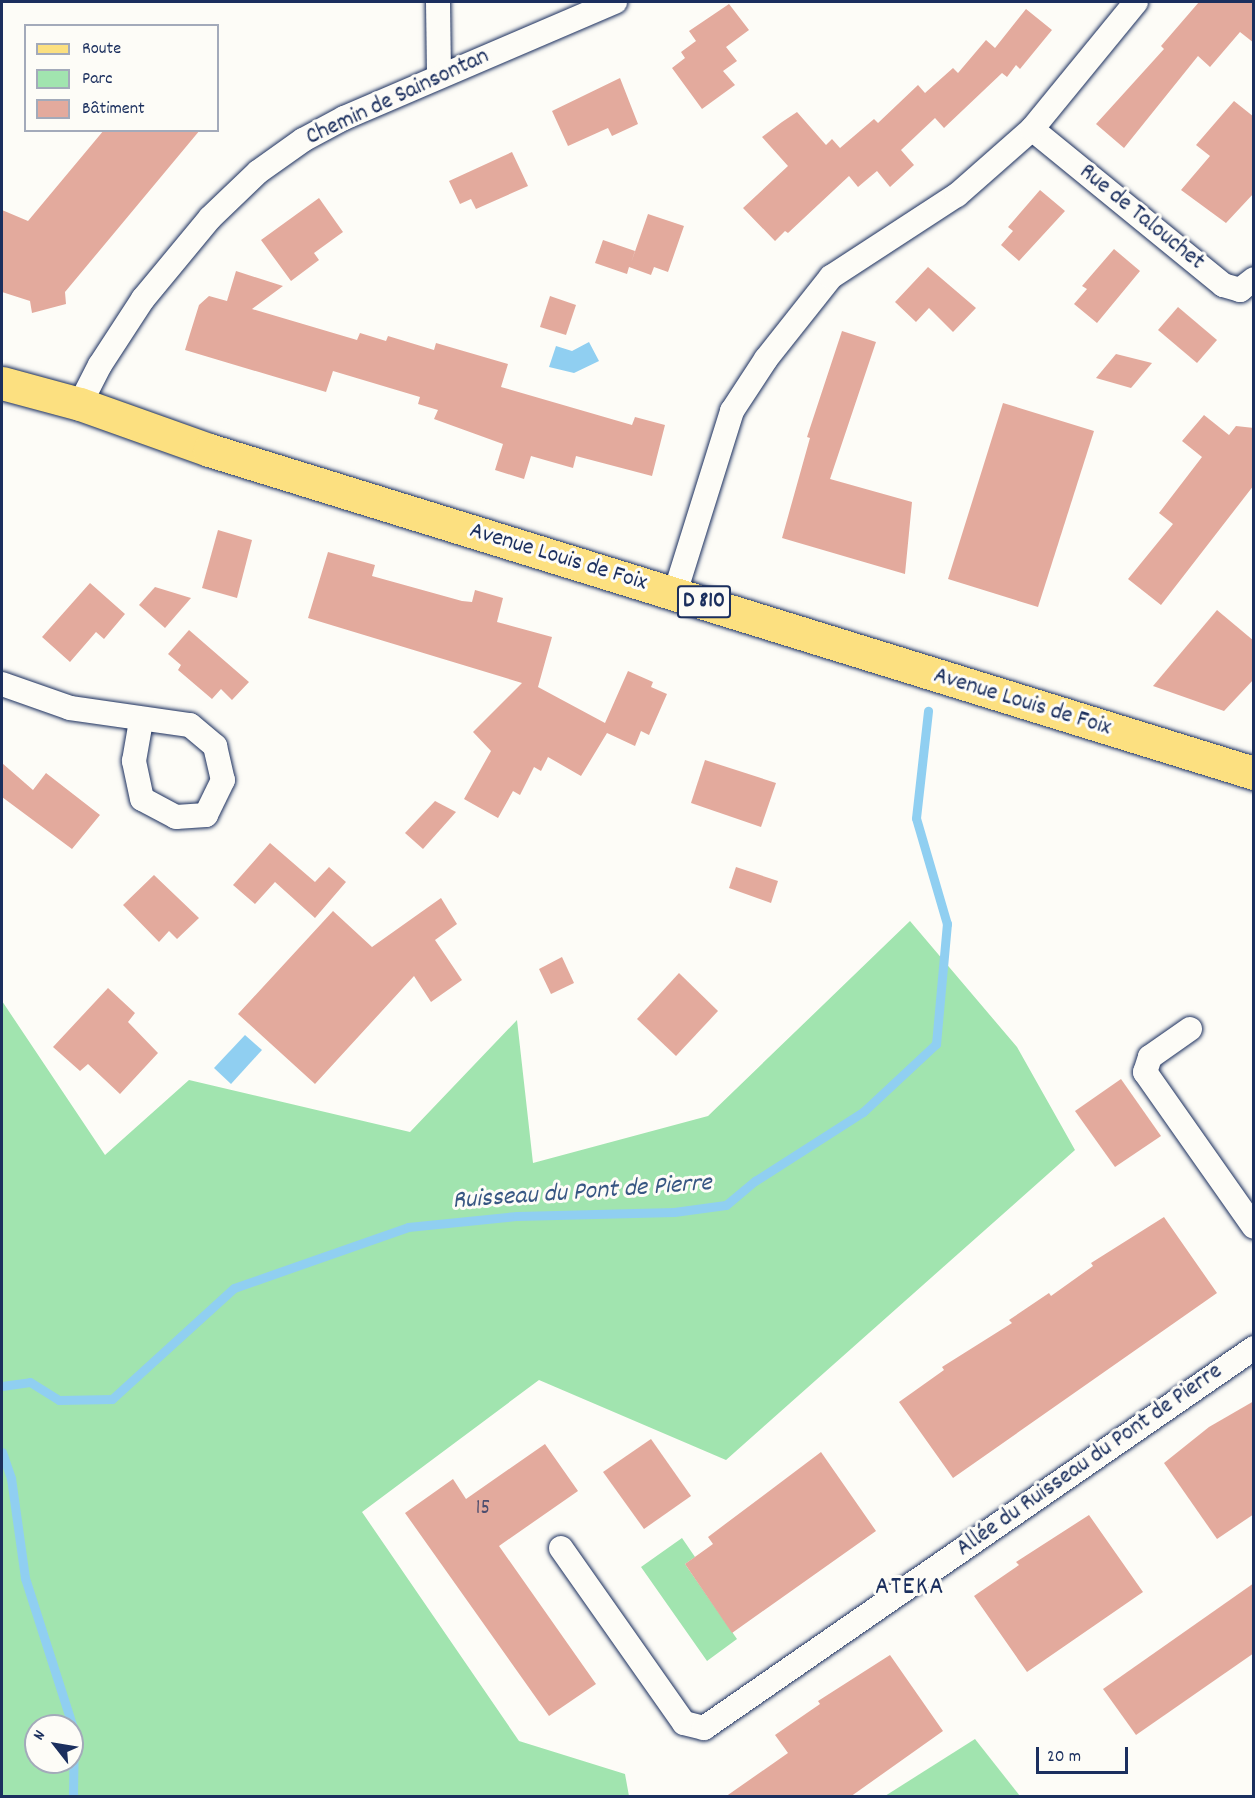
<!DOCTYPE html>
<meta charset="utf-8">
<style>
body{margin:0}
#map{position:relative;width:1255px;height:1798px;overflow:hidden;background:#fdfcf7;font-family:Dekko,sans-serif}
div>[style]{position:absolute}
.green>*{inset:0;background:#a1e4af}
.water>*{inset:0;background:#90cff1}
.stream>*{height:9px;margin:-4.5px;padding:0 4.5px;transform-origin:4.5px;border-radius:4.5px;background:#90cff1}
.building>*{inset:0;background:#e3aa9d}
.roads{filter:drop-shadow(0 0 2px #1b2f5e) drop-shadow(0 0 2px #1b2f5e)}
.street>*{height:24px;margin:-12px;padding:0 12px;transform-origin:12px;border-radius:12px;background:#fdfcf7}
.primary>*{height:33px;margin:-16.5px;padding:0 16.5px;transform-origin:16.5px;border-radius:16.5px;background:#fce080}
span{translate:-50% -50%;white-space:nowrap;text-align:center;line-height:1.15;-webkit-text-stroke:6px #fdfcf7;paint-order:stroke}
.number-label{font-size:21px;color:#4d4e6e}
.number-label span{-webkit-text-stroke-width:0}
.shield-label span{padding:2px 4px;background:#fdfcf7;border:2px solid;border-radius:4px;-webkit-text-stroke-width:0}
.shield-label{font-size:22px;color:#1b2f5e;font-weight:700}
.street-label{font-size:24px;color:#1b2f5e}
.water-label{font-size:26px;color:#385783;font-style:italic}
.neighbourhood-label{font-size:26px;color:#1b2f5e;letter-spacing:1.5px}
.frame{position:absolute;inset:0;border:3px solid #1b2f5e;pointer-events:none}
.legend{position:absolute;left:24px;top:24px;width:195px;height:108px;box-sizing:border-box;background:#fdfcf7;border:2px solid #a3aaba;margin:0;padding:8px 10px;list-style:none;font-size:18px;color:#1b2f5e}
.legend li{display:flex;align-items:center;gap:12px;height:30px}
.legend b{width:30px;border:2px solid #a3aaba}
.north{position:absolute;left:24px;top:1714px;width:60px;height:60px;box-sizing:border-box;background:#fdfcf7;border:2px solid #a3aaba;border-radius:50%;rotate:301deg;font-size:16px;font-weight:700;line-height:24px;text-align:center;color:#1b2f5e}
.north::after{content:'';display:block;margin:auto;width:21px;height:27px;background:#1b2f5e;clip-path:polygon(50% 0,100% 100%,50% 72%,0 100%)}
.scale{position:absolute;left:1036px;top:1747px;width:92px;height:27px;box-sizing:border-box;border:3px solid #1b2f5e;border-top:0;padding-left:8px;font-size:18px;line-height:21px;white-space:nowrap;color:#1b2f5e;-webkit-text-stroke:4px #fdfcf7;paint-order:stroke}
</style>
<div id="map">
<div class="green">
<div style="clip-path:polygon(evenodd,910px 921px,1017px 1047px,1075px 1150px,726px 1460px,539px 1380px,362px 1512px,519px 1741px,625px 1774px,629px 1796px,2px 1796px,2px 1001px,105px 1155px,189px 1080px,410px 1132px,517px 1020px,533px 1163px,708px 1116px,910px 921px,36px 1726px,72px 1726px,72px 1762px,36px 1762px,36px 1726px)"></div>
<div style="clip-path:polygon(682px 1538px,695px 1557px,685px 1564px,737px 1639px,707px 1661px,641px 1567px)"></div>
<div style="clip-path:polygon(975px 1739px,1020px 1796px,885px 1796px)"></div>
</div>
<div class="water">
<div style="clip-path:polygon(589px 342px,599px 361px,574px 373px,549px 367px,556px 346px,572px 351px)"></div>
<div style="clip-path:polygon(245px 1035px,262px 1050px,231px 1084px,214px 1068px)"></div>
</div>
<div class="stream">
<div style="left:2px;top:1386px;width:28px;rotate:-8deg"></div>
<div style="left:30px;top:1382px;width:34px;rotate:32deg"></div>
<div style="left:59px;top:1400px;width:53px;rotate:-1.1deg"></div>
<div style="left:112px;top:1399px;width:165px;rotate:-42.3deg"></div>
<div style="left:234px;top:1288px;width:184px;rotate:-19.3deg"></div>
<div style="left:408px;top:1227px;width:110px;rotate:-5.8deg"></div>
<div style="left:517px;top:1216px;width:157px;rotate:-1.5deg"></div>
<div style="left:674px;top:1212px;width:52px;rotate:-7.7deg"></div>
<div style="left:726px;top:1205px;width:38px;rotate:-40deg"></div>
<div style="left:755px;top:1181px;width:128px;rotate:-32.6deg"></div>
<div style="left:863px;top:1112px;width:100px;rotate:-43deg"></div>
<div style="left:936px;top:1044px;width:121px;rotate:-84.8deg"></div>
<div style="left:947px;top:924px;width:110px;rotate:-106.3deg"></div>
<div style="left:916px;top:818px;width:108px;rotate:-83.6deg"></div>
<div style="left:2px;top:1452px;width:28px;rotate:71deg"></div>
<div style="left:11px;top:1478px;width:101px;rotate:82deg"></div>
<div style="left:25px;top:1578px;width:161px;rotate:72.2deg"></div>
<div style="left:74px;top:1731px;width:65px;rotate:90.9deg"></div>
</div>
<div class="building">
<div style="clip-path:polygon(1199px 2px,1254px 2px,1254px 43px,1240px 32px,1210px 67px,1198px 56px,1124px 148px,1096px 124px,1164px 49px,1161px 46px)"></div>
<div style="clip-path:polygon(729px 4px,749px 30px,726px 47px,737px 61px,723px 71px,735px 85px,702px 109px,672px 68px,685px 58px,681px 52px,696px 41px,689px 31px)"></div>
<div style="clip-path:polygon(1026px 9px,1052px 30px,1020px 69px,1016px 65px,1007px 77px,1002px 73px,944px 128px,935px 118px,901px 150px,914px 165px,890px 187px,877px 171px,858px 187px,849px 176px,788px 233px,785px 231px,775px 241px,743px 208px,788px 166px,762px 137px,782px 122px,797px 112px,826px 145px,832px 139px,840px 148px,874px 119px,878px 123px,918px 85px,925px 93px,953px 68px,958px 73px,986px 40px,995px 48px)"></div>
<div style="clip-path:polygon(620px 78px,638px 124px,612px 136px,608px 128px,568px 146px,552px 111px)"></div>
<div style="clip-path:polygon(1234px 101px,1254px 117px,1254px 193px,1226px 223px,1181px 190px,1210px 156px,1196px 145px)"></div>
<div style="clip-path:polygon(104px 130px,200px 130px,65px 292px,66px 304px,32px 313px,30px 301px,2px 292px,2px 210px,28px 221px)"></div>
<div style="clip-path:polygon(512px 152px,528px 186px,476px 209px,471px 199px,460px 204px,449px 181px)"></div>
<div style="clip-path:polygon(1040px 190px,1065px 211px,1019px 261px,1001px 245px,1013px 231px,1008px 227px)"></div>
<div style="clip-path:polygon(319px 198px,343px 232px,314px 253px,319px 260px,291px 281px,261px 240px)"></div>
<div style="clip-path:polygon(648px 214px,684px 226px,668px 272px,654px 267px,651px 275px,629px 267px,627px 274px,595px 263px,603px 240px,635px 251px,631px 263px)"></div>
<div style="clip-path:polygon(1114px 249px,1140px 271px,1097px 323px,1074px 304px,1087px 289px,1082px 286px)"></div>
<div style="clip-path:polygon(928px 267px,976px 308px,953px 332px,929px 308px,916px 322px,895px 302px)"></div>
<div style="clip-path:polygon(236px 271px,283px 286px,252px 309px,357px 340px,360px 333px,386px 341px,388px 336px,434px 350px,436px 343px,508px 364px,501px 387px,632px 425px,635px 417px,665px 425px,652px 476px,576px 456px,573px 468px,531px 456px,524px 479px,495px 470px,503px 444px,434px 419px,438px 410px,418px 404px,420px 397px,333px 371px,326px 392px,185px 350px,199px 305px,209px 296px,227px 301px)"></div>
<div style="clip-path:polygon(550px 296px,576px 305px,566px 335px,540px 327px)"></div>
<div style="clip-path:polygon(1178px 307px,1217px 340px,1197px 363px,1158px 330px)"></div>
<div style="clip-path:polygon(842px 331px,876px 342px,830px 479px,912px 502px,905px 574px,782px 538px,810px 438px,807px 437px)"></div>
<div style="clip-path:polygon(1116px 354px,1152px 363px,1131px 388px,1096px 378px)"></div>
<div style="clip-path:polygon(1003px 403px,1094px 431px,1038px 607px,948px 579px)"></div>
<div style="clip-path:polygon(1204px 415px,1229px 435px,1236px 426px,1254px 428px,1254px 485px,1161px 605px,1128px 579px,1173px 524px,1159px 513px,1202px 457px,1182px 441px)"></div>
<div style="clip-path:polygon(218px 530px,252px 540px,237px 598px,202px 588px)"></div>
<div style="clip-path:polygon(328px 552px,375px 565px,372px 576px,462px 601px,472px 602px,475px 590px,503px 598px,497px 622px,552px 637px,538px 687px,605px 723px,628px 671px,653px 682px,651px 687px,667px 694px,649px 735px,641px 731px,635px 746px,607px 733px,581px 776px,548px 757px,541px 771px,534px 767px,520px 795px,513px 791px,498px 818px,464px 799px,491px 751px,473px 732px,522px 683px,308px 618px)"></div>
<div style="clip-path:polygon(90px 583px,125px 614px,104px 639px,96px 632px,70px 662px,42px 637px)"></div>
<div style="clip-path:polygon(155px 587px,191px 598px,165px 628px,139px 605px)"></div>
<div style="clip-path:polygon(1217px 610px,1254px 641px,1254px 679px,1224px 711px,1153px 686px)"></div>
<div style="clip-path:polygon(189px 630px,249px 682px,232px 700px,221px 689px,212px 699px,178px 670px,181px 665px,168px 654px)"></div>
<div style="clip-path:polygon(705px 760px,776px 783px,761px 827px,691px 803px)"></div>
<div style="clip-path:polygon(2px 763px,33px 790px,46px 773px,100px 815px,72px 849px,2px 797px)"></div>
<div style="clip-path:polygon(435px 801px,456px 812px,423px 849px,405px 833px)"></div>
<div style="clip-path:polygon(270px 843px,315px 882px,329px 867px,346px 882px,315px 918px,275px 882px,255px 904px,233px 885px)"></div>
<div style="clip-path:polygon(736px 867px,778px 881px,771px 903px,729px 888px)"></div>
<div style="clip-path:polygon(154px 875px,199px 918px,177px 939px,169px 931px,159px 942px,123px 905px)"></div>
<div style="clip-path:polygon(441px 898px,457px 924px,435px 940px,462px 980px,431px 1002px,414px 976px,315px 1084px,238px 1014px,333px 911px,372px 947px)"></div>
<div style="clip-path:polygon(562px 957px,574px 983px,551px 994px,539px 969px)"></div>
<div style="clip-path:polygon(679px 973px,718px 1011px,676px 1056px,637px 1019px)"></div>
<div style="clip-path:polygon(108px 988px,135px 1013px,128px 1022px,158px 1053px,120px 1094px,88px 1064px,80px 1071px,53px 1047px)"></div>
<div style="clip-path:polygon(1121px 1079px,1161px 1136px,1115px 1167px,1075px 1111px)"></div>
<div style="clip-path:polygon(1164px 1217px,1217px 1293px,953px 1478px,899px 1402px,944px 1370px,942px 1367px,1012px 1323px,1009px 1320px,1049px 1293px,1051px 1296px,1093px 1266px,1091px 1263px)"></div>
<div style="clip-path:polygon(1254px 1401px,1254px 1514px,1217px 1539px,1164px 1463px,1209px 1427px)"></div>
<div style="clip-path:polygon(651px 1439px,691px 1496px,644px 1529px,603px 1472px)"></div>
<div style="clip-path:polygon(545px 1444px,578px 1491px,499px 1546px,596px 1684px,549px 1716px,405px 1513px,453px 1479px,466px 1499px)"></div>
<div style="clip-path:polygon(821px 1452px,876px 1531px,732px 1633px,685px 1564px,713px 1544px,708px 1537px)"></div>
<div style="clip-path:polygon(1089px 1515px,1143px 1592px,1027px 1672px,974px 1596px,1019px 1565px,1016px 1562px)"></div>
<div style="clip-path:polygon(1254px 1583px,1254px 1653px,1136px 1735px,1103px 1689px)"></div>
<div style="clip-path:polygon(890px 1655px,943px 1731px,850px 1797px,725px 1797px,788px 1753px,775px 1735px,820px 1704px,818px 1701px)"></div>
</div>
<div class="roads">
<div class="street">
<div style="left:438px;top:2px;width:73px;rotate:89.2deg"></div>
<div style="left:1032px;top:129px;width:247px;rotate:39.2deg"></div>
<div style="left:1223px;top:285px;width:18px;rotate:16deg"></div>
<div style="left:1240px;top:290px;width:18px;rotate:-38deg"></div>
<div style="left:80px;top:404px;width:44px;rotate:-62.9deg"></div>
<div style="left:100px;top:365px;width:79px;rotate:-56.9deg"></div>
<div style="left:143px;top:299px;width:105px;rotate:-50.4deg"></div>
<div style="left:210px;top:218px;width:66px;rotate:-43.8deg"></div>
<div style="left:258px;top:172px;width:55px;rotate:-35.4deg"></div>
<div style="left:303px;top:140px;width:47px;rotate:-28.2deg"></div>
<div style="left:344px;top:118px;width:295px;rotate:-23.2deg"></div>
<div style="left:675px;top:593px;width:191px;rotate:-72.6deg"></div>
<div style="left:732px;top:411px;width:62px;rotate:-56.8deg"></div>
<div style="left:766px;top:359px;width:105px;rotate:-51.6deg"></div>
<div style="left:831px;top:277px;width:150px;rotate:-33.1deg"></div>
<div style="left:957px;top:195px;width:100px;rotate:-41.3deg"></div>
<div style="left:1032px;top:129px;width:164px;rotate:-50.7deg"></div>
<div style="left:2px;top:684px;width:72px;rotate:19.4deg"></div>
<div style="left:70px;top:708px;width:121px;rotate:8.1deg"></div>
<div style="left:190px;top:725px;width:33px;rotate:40deg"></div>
<div style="left:215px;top:746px;width:35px;rotate:77deg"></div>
<div style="left:223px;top:780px;width:39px;rotate:116deg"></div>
<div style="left:206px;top:815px;width:30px;rotate:176deg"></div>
<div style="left:176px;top:817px;width:38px;rotate:-152deg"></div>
<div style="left:142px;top:799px;width:39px;rotate:-102deg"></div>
<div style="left:134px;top:761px;width:41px;rotate:-80.1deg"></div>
<div style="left:1190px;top:1029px;width:49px;rotate:145deg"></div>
<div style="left:1150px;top:1057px;width:16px;rotate:108deg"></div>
<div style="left:1145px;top:1072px;width:189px;rotate:54.9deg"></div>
<div style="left:561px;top:1548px;width:214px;rotate:54.9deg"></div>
<div style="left:684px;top:1723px;width:21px;rotate:14deg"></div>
<div style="left:704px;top:1728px;width:669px;rotate:-34.64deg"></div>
</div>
<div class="primary">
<div style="left:2px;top:383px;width:81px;rotate:15.1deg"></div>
<div style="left:80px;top:404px;width:137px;rotate:19.6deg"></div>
<div style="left:209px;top:450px;width:1094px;rotate:17.18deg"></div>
</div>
</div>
<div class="number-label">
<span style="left:483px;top:1509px">15</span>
</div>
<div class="shield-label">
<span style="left:704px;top:602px">D 810</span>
</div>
<div class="street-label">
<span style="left:398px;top:98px;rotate:-25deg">Chemin de Sainsontan</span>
<span style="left:1141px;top:218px;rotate:39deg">Rue de Talouchet</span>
<span style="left:558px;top:558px;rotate:17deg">Avenue Louis de Foix</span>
<span style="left:1022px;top:703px;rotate:17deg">Avenue Louis de Foix</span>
<span style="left:1090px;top:1461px;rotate:-35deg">Allée du Ruisseau du Pont de Pierre</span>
</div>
<div class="water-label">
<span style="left:582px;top:1193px;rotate:-4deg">Ruisseau du Pont de Pierre</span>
</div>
<div class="neighbourhood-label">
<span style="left:910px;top:1588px">ATEKA</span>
</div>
<div class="frame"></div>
<ul class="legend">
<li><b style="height:8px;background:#fce080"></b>Route</li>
<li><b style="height:16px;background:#a1e4af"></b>Parc</li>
<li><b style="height:16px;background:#e3aa9d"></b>Bâtiment</li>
</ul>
<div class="north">N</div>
<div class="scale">20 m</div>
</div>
